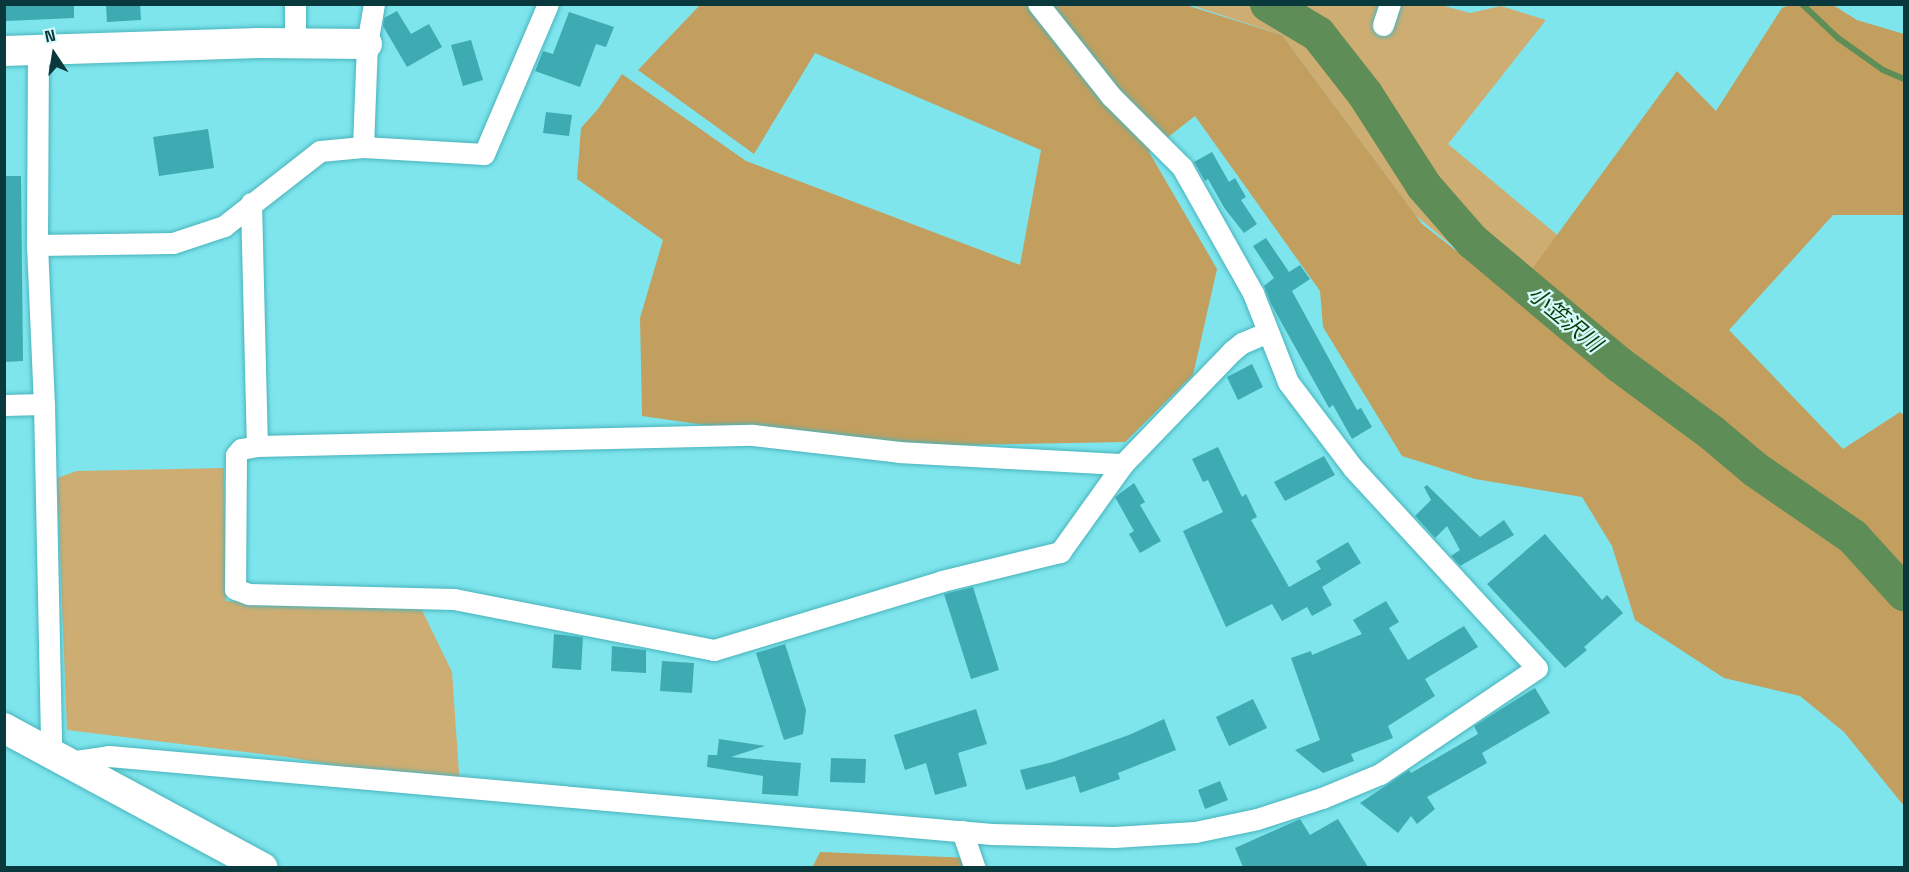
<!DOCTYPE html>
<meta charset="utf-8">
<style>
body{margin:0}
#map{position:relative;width:1909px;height:872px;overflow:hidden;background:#7ee5ed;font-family:"Space Grotesk","Noto Sans JP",sans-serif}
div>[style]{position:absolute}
.green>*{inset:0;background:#cead72}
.forest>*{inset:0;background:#c29f5e}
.stream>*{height:6px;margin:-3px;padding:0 3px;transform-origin:3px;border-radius:3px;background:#5e8d58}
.river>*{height:36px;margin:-18px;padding:0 18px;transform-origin:18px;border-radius:18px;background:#5e8d58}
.building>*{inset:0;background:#3eaab1}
.roads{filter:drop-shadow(0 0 2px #49b3bb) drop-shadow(0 0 2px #49b3bb)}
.street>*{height:21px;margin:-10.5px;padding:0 10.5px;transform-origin:10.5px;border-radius:10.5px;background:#fff}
.secondary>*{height:30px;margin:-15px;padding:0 15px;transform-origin:15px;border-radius:15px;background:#fff}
span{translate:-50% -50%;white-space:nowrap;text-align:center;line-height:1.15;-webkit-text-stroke:4.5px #d6fbfe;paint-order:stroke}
.water-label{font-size:22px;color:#0b3d05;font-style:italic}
.frame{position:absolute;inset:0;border:6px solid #09393c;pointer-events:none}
.north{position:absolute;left:24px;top:24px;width:60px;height:60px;-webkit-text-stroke:4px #d6fbfe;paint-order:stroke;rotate:348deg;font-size:16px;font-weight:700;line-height:24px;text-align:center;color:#09393c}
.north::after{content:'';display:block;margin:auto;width:21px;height:27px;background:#09393c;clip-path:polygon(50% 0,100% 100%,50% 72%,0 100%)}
</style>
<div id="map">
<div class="green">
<div style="clip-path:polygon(1437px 4px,1470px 13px,1501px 6px,1546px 20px,1448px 144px,1687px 343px,1904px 667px,1496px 282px,1415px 215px,1282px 35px,1191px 5px)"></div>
<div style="clip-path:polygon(224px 468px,226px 601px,420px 606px,452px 672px,460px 787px,287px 757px,67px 730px,57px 478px,77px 471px)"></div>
</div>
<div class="forest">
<div style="clip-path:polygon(700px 5px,1186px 5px,1282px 35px,1422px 224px,1513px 295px,1677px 71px,1716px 111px,1782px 8px,1789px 5px,1833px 5px,1857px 20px,1904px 34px,1904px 215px,1833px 215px,1729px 330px,1843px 449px,1900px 412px,1904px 415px,1904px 806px,1844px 732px,1800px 696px,1724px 678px,1635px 620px,1612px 546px,1582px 497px,1475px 479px,1402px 456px,1323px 327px,1320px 291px,1195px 116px,1149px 152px,1217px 269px,1193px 375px,1125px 442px,859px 447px,642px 416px,640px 318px,663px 240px,577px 179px,581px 128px,598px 109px,622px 74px,746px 161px,1020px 265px,1041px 150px,815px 53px,754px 154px,638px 70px)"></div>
<div style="clip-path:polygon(820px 852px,972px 858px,975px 868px,812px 868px)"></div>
</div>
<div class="stream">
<div style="left:1802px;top:4px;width:50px;rotate:43.4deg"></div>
<div style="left:1838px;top:38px;width:55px;rotate:35.4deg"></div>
<div style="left:1883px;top:70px;width:23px;rotate:23deg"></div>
</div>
<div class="river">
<div style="left:1268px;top:4px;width:58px;rotate:31deg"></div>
<div style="left:1318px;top:34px;width:76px;rotate:51.9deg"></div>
<div style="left:1365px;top:94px;width:109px;rotate:57.3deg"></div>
<div style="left:1424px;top:186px;width:73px;rotate:48.9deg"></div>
<div style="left:1472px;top:241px;width:193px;rotate:40deg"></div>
<div style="left:1620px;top:365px;width:114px;rotate:36.5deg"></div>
<div style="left:1712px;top:433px;width:57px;rotate:40.1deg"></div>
<div style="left:1756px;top:470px;width:118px;rotate:34.6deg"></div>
<div style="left:1853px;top:537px;width:76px;rotate:47.7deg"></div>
</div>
<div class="building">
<div style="clip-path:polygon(6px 4px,74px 4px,74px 18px,6px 21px)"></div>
<div style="clip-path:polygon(106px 4px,140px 4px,141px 20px,107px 22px)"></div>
<div style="clip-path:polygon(397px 11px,411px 34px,429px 24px,442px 47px,407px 67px,383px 26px,384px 18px)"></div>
<div style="clip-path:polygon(569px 12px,614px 27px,606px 47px,596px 44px,580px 87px,535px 71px,543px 51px,553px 54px)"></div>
<div style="clip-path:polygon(471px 40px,483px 80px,463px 86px,451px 45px)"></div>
<div style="clip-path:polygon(546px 112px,572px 115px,569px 136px,543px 133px)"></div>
<div style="clip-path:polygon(208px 129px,214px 168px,159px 176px,153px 137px)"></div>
<div style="clip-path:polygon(1212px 152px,1229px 182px,1235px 178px,1246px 197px,1241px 200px,1257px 224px,1244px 233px,1225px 209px,1208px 179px,1205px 181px,1194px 162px)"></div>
<div style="clip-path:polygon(4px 176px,21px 176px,23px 361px,4px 362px)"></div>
<div style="clip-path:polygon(1266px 238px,1289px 272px,1300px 265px,1310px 279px,1292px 291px,1357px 410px,1361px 408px,1372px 427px,1352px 439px,1333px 405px,1329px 408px,1270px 302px,1264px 286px,1274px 278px,1253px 246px)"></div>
<div style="clip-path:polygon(1252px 364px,1263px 387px,1238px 400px,1227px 377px)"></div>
<div style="clip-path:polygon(1218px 447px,1242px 497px,1246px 494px,1257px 517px,1251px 520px,1289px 587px,1321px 569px,1316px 561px,1348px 542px,1361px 563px,1322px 587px,1332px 605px,1312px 616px,1307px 607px,1282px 621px,1272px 604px,1226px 627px,1183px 531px,1223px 512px,1208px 480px,1203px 482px,1192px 459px)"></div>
<div style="clip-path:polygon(1324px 456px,1335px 475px,1285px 501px,1274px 482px)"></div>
<div style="clip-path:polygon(1134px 483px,1145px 502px,1140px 505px,1161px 541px,1140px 553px,1129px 534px,1134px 531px,1115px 497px)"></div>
<div style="clip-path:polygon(1427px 485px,1480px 537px,1504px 520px,1514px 535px,1460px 566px,1451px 556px,1460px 550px,1447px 526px,1435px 538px,1415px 516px,1431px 500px,1424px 487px)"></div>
<div style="clip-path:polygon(1545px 534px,1602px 600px,1607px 595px,1623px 613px,1584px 647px,1587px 650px,1565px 668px,1487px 584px)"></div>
<div style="clip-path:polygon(973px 587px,999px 670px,971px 679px,944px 594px)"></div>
<div style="clip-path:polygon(1386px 601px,1399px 622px,1389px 628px,1408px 660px,1464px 626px,1478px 647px,1425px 679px,1435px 696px,1388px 726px,1393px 738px,1351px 754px,1354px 761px,1323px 773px,1295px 750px,1320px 740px,1291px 658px,1311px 651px,1312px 655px,1362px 634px,1353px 620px)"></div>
<div style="clip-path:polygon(554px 634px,583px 637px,581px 670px,552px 668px)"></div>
<div style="clip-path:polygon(785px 644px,806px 710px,803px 734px,784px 740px,756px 653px)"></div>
<div style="clip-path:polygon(612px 646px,646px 650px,646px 673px,611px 671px)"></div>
<div style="clip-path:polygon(662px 661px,694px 663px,692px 693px,660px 691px)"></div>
<div style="clip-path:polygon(1535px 688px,1550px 713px,1482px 753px,1487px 763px,1427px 797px,1435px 809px,1417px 824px,1411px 816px,1398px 833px,1360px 803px,1409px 770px,1411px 773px,1478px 734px,1474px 726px)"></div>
<div style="clip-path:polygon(1253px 699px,1267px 728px,1229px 746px,1216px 717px)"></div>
<div style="clip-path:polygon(976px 709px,987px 744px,958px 753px,967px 786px,935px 795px,926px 763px,905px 770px,894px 735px)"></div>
<div style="clip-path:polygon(1164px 719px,1176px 750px,1118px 773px,1120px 779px,1080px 793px,1075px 776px,1026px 790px,1020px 770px,1053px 762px,1129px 735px)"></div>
<div style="clip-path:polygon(719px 739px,765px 746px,731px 757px,801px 763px,798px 796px,762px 794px,763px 776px,707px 767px,708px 755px,717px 755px)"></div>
<div style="clip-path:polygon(831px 758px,866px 759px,865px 783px,830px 782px)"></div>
<div style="clip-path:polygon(1220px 781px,1228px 800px,1205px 809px,1198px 790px)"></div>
<div style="clip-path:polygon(1300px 819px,1310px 835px,1338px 819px,1368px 867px,1243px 867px,1235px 848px)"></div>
</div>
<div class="roads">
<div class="street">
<div style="left:295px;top:4px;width:39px;rotate:90deg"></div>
<div style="left:1383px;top:25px;width:22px;rotate:-72deg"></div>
<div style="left:38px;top:51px;width:194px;rotate:90.3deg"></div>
<div style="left:37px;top:245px;width:159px;rotate:87.5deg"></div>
<div style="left:44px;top:404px;width:348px;rotate:88.8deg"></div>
<div style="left:363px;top:147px;width:103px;rotate:-87.8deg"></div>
<div style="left:367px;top:44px;width:41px;rotate:-80.1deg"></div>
<div style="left:251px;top:203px;width:243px;rotate:88.6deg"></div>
<div style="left:257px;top:446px;width:496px;rotate:-1.3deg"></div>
<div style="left:753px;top:435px;width:147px;rotate:6.6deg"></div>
<div style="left:899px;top:452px;width:224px;rotate:3.1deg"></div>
<div style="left:37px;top:245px;width:136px;rotate:-0.8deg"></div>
<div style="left:173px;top:243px;width:54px;rotate:-18.4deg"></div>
<div style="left:224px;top:226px;width:122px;rotate:-38deg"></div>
<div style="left:320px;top:151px;width:43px;rotate:-5.3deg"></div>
<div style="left:363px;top:147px;width:121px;rotate:3.3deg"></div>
<div style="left:484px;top:154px;width:163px;rotate:-66.9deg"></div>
<div style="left:4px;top:405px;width:40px;rotate:-1.4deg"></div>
<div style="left:257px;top:446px;width:16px;rotate:169deg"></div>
<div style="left:241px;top:449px;width:8px;rotate:130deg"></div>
<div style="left:236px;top:455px;width:134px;rotate:90.4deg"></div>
<div style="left:235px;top:589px;width:15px;rotate:20deg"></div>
<div style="left:249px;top:594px;width:205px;rotate:1.4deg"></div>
<div style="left:454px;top:599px;width:265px;rotate:11.1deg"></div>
<div style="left:714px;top:650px;width:238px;rotate:-16.8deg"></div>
<div style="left:942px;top:581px;width:122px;rotate:-13.8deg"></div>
<div style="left:1060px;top:552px;width:108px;rotate:-54.4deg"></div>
<div style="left:1123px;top:464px;width:157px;rotate:-46deg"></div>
<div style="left:1232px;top:351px;width:13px;rotate:-39deg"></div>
<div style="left:1242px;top:343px;width:28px;rotate:-23deg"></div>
<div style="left:69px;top:762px;width:40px;rotate:-8.5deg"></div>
<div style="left:109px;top:756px;width:886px;rotate:5.05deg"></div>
<div style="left:992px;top:834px;width:122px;rotate:1.4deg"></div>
<div style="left:1114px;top:837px;width:81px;rotate:-3.5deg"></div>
<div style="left:1195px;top:832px;width:63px;rotate:-11.8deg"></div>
<div style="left:1257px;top:819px;width:68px;rotate:-17.9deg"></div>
<div style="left:1322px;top:798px;width:63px;rotate:-22.5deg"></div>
<div style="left:1380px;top:774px;width:189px;rotate:-34deg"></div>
<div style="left:1537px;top:668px;width:272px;rotate:-132.6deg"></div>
<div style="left:1353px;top:468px;width:108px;rotate:-127.1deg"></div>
<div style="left:1288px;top:382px;width:96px;rotate:-111.5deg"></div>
<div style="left:1253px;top:293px;width:145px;rotate:-119.4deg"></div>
<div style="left:1182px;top:167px;width:100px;rotate:-135deg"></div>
<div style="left:1111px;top:96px;width:117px;rotate:-128.4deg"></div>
<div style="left:962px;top:831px;width:39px;rotate:71deg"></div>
</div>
<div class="secondary">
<div style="left:4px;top:51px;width:255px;rotate:-1.8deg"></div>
<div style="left:259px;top:43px;width:108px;rotate:0.5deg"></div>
<div style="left:4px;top:728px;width:294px;rotate:28.4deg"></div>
</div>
</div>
<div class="water-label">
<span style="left:1565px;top:319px;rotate:40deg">小笠沢川</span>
</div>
<div class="frame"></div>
<div class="north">N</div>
</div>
